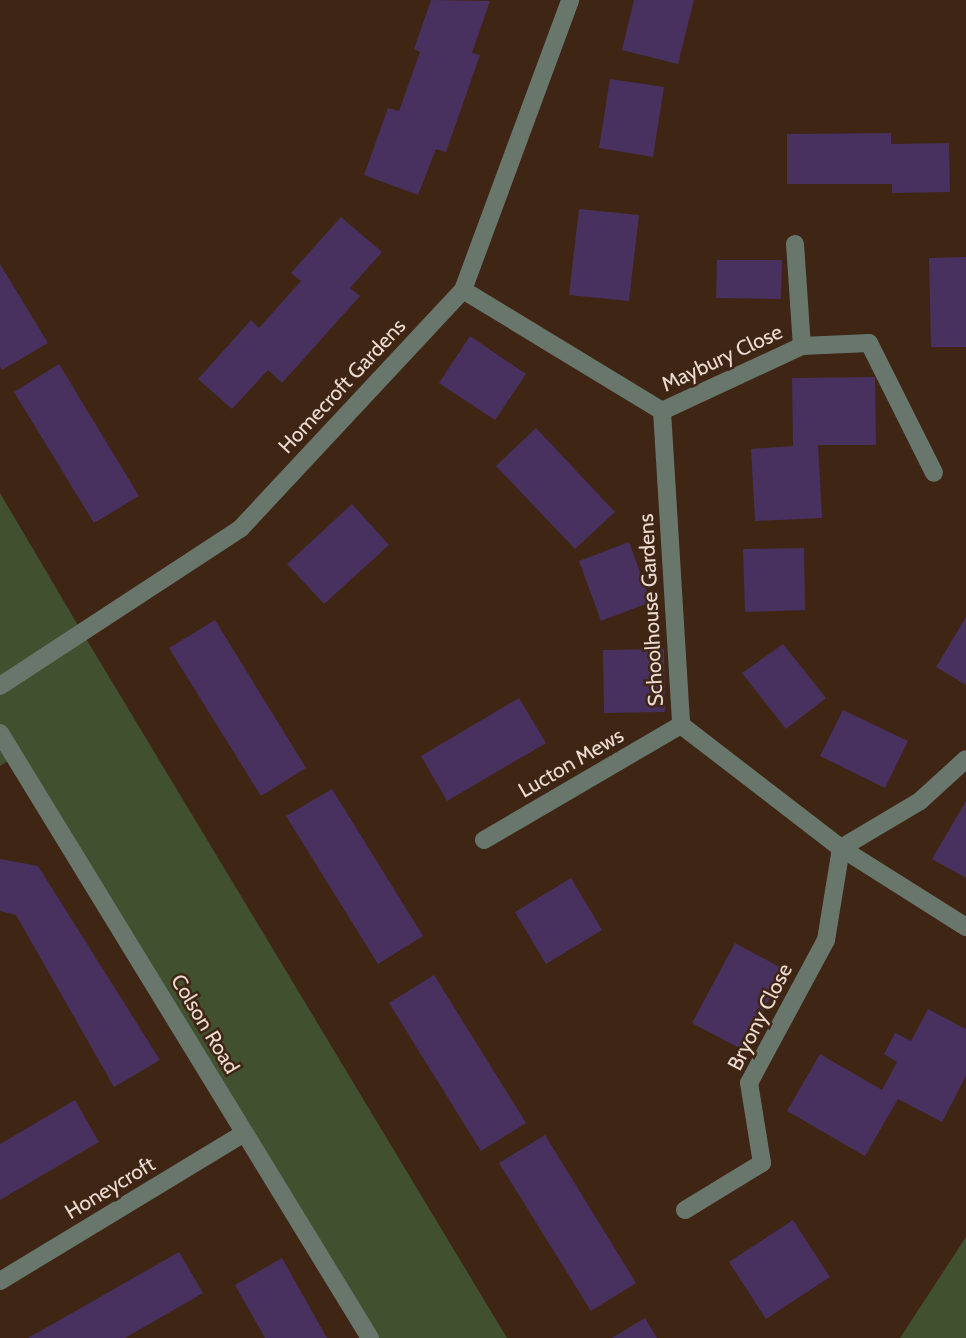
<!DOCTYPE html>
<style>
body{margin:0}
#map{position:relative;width:966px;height:1338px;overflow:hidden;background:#3e2514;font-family:Cabin,sans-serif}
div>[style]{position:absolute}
.green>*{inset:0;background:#41512f}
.building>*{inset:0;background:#49315f}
.minor>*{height:18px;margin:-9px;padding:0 9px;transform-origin:9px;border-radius:9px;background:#69766c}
span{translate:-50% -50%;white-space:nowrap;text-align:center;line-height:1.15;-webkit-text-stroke:5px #3e2514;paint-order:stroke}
.street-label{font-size:21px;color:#ecdbd1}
</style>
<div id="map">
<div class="green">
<div style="clip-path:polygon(0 493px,82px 632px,507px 1338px,370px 1338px,15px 757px,0 766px)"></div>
<div style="clip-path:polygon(966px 1237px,966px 1338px,900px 1338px)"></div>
</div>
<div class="building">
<div style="clip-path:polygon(431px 0,490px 1px,472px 53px,480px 55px,446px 152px,436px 149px,418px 195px,364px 175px,388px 108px,399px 111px,420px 52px,414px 49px)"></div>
<div style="clip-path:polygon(634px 0,694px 0,678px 64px,622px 50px)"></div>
<div style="clip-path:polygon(610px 79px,664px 87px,653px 157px,599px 148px)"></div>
<div style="clip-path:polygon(891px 133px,891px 144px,949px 143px,950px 192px,892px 193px,892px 184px,787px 184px,787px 134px)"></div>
<div style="clip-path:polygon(579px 209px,639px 215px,629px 301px,569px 295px)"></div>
<div style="clip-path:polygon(341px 217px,382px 252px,350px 288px,360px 296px,282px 383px,268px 370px,232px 409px,198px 379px,251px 320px,259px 328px,301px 281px,291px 273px)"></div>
<div style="clip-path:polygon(966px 257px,966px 347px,931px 347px,929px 258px)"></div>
<div style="clip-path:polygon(717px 260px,782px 260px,781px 299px,716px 298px)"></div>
<div style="clip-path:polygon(0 264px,48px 343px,2px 370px,0 366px)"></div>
<div style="clip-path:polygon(470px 336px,526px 374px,495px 420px,439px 383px)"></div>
<div style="clip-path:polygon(59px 364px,139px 496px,94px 523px,14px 392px)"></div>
<div style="clip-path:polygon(875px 377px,876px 445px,818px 445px,822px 518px,755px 521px,751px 449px,793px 446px,792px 378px)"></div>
<div style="clip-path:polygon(536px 428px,615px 512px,575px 549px,496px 466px)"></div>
<div style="clip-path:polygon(352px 504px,389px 545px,324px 604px,287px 564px)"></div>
<div style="clip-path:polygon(629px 542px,651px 602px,601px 621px,579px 561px)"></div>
<div style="clip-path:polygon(804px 548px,805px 610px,745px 612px,743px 549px)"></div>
<div style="clip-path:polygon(966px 617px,966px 685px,936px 667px)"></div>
<div style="clip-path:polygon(215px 620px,306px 768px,261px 796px,169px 648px)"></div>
<div style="clip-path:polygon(783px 644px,826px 698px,786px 729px,742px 673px)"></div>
<div style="clip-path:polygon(664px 649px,665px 712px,604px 713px,603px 650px)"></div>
<div style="clip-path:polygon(519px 698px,546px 743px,447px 801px,421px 756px)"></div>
<div style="clip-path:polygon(843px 710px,908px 741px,885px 788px,820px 756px)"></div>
<div style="clip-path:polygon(332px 789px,423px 936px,378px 964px,286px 816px)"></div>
<div style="clip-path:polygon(966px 801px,966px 878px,932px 859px)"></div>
<div style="clip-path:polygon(0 859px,38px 866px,160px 1060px,114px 1087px,16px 915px,0 911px)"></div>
<div style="clip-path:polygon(571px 878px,602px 930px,546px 964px,515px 912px)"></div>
<div style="clip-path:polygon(735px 943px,785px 970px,743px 1050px,692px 1023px)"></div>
<div style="clip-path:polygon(434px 975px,526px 1123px,481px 1151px,389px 1003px)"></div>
<div style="clip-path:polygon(928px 1009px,966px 1029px,966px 1076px,942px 1122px,898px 1099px,865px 1156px,787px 1111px,820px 1054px,882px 1090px,897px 1062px,884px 1054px,895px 1033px,911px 1041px)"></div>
<div style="clip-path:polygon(75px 1100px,99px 1142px,0 1200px,0 1144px)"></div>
<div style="clip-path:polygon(545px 1135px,636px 1283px,591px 1311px,499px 1163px)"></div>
<div style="clip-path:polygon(793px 1220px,830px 1277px,766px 1319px,729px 1262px)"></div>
<div style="clip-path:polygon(179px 1252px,203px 1293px,125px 1338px,28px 1338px)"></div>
<div style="clip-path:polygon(282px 1258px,327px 1338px,265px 1338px,235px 1285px)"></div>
<div style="clip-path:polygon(645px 1318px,657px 1338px,612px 1338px)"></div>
</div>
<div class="minor">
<div style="left:795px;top:244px;width:102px;rotate:86.1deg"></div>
<div style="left:463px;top:290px;width:233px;rotate:31.3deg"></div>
<div style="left:662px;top:411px;width:315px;rotate:86.5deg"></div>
<div style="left:681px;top:725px;width:202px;rotate:37.6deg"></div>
<div style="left:841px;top:848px;width:92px;rotate:-30.7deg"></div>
<div style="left:920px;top:801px;width:62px;rotate:-42.4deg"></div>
<div style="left:662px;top:411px;width:154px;rotate:-24.9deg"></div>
<div style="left:802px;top:346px;width:67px;rotate:-2.6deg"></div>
<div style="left:869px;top:343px;width:145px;rotate:63.4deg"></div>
<div style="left:0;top:686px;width:288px;rotate:-33.2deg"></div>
<div style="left:241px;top:528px;width:325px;rotate:-47deg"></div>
<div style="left:463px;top:290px;width:309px;rotate:-69.7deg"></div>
<div style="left:0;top:733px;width:709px;rotate:58.55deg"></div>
<div style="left:484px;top:840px;width:228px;rotate:-30.3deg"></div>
<div style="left:685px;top:1210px;width:90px;rotate:-31.4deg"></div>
<div style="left:762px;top:1163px;width:81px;rotate:-99.2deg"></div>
<div style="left:749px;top:1083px;width:162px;rotate:-61.7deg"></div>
<div style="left:826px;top:940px;width:93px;rotate:-80.7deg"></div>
<div style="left:841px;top:848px;width:148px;rotate:32.3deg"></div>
<div style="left:0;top:1281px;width:285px;rotate:-31.2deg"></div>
</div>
<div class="street-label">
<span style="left:722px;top:358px;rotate:-25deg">Maybury Close</span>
<span style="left:342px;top:386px;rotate:-47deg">Homecroft Gardens</span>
<span style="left:651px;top:610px;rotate:-93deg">Schoolhouse Gardens</span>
<span style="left:571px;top:763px;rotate:-30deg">Lucton Mews</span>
<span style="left:760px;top:1017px;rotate:-63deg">Bryony Close</span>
<span style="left:205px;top:1024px;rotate:59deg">Colson Road</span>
<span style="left:110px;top:1188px;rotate:-31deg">Honeycroft</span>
</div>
</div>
